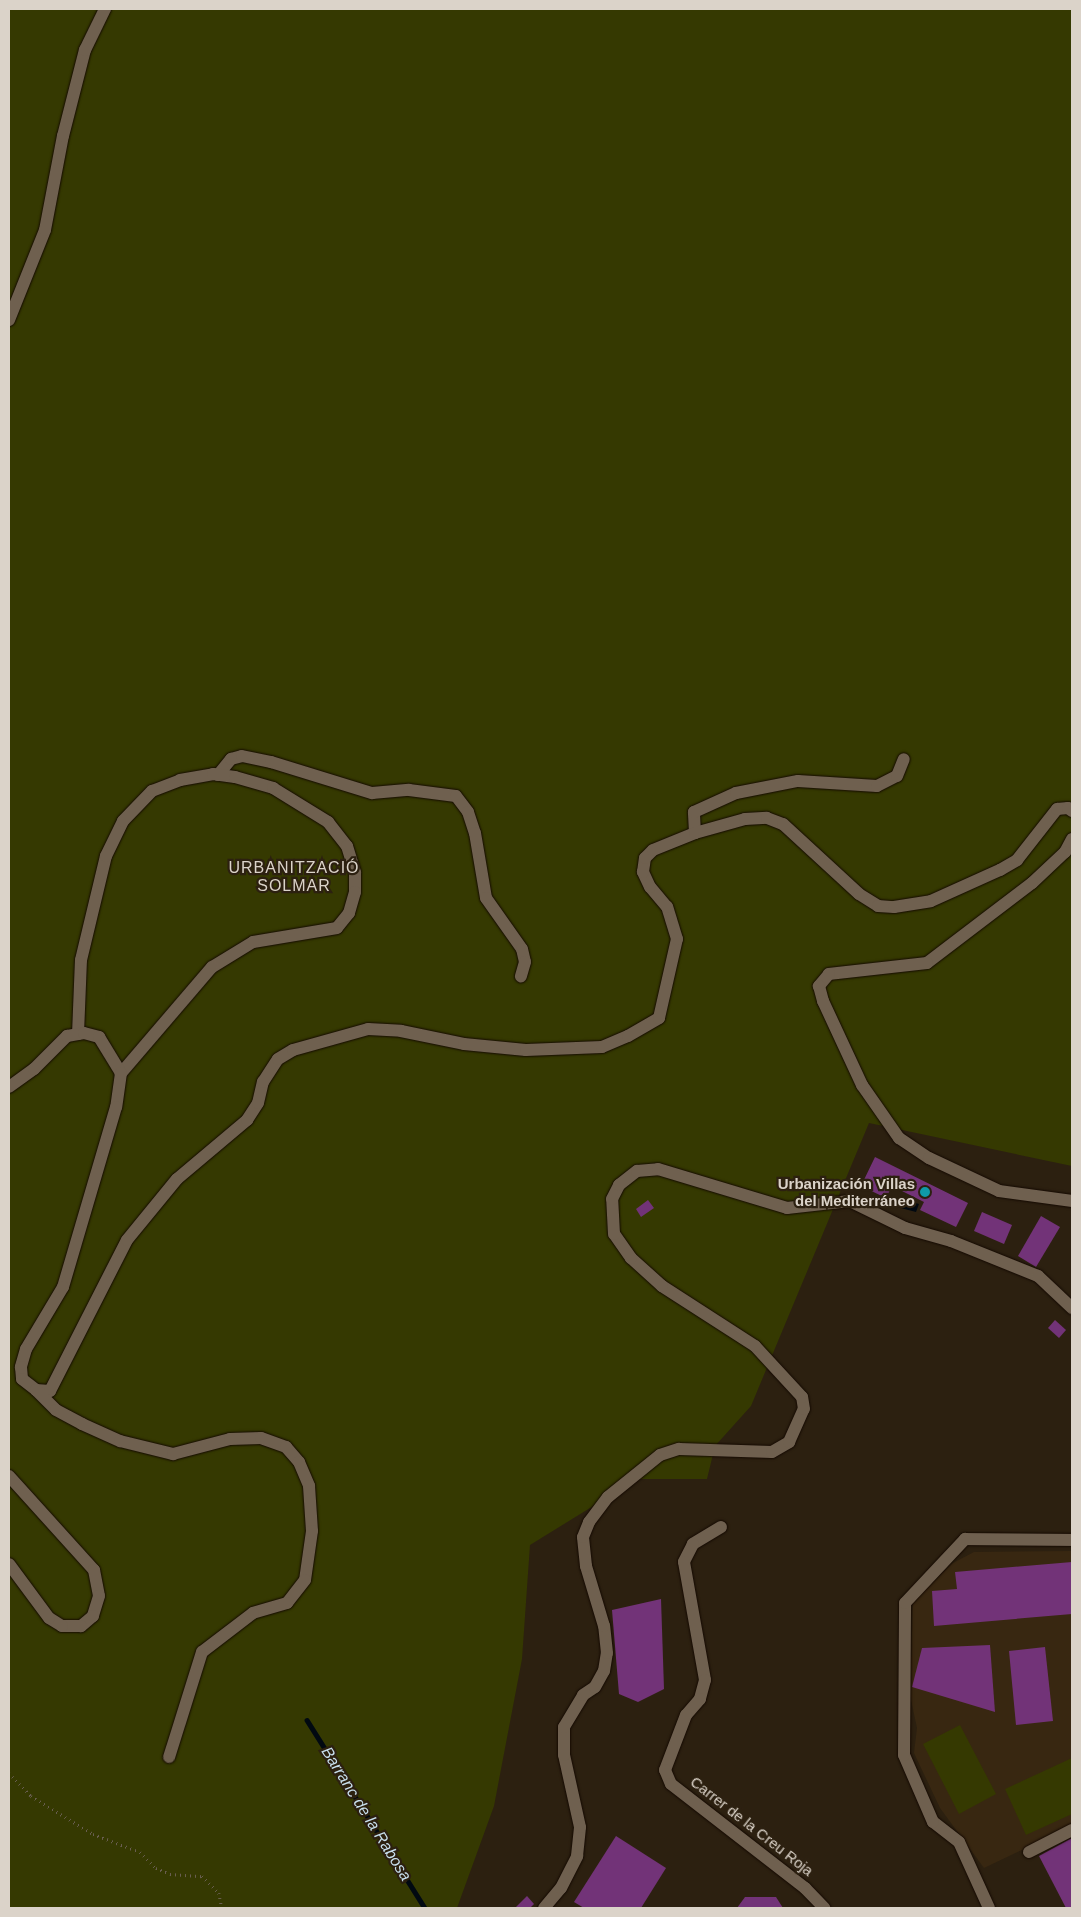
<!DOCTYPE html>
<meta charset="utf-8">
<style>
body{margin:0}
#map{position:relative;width:1081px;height:1917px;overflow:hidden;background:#2c2010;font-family:Arial,sans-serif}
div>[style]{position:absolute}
.built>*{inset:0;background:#382711}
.green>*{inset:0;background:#353901}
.water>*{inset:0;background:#010911}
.stream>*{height:4.5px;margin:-2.25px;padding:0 2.25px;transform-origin:2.25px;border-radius:2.25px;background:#010911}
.building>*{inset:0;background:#723378}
.path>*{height:2.5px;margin-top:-1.25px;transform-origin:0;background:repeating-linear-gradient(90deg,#695e50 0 1px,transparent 0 5px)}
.roads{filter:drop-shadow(0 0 1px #140900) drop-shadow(0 0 1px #140900)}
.minor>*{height:12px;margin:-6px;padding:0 6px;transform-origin:6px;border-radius:6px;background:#6f604f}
.dots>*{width:14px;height:14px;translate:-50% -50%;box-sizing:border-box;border:2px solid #2c2010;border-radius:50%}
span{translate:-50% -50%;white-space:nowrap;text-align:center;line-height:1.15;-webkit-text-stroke:4.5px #2c2010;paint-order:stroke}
.poi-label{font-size:15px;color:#dbd3c9;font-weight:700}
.right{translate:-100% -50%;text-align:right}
.street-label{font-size:15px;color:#dbd3c9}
.neighbourhood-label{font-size:16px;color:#dbd3c9;letter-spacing:1px}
.water-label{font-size:16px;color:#c8dfed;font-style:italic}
.frame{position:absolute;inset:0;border:10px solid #dbd3c9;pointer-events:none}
</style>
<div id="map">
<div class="built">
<div style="clip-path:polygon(1072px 1551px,1072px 1826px,984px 1868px,940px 1808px,914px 1753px,917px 1728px,910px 1695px,913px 1602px,953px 1563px,974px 1552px)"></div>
</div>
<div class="green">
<div style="clip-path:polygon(9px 9px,1072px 9px,1072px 1166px,869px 1123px,751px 1406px,715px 1446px,707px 1479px,637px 1479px,530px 1545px,522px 1659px,494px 1806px,457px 1908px,9px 1908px)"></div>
<div style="clip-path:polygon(960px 1725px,996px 1794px,959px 1814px,923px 1744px)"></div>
<div style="clip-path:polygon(1072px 1758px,1072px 1814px,1026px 1835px,1005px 1789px)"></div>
</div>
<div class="water">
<div style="clip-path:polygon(900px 1198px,919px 1204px,916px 1212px,897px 1207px)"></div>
</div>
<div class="stream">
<div style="left:307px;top:1720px;width:222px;rotate:57.9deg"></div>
</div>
<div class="building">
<div style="clip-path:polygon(875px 1157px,968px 1203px,956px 1227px,920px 1210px,924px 1202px,892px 1186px,886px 1198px,861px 1186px)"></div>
<div style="clip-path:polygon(648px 1200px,654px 1208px,641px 1217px,636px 1209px)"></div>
<div style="clip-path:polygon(982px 1212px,1012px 1225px,1004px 1244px,974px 1231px)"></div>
<div style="clip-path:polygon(1041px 1216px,1060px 1227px,1036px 1267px,1018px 1256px)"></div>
<div style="clip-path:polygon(1055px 1320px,1066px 1330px,1059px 1338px,1048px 1328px)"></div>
<div style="clip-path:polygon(1072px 1562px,1072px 1614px,934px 1626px,932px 1591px,957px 1589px,955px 1572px)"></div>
<div style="clip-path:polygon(661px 1599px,664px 1689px,638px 1702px,619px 1694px,612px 1610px)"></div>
<div style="clip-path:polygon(990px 1645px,995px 1712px,912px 1687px,922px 1648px)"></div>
<div style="clip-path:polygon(1045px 1647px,1053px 1721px,1016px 1725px,1009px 1651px)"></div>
<div style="clip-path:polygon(616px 1836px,666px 1868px,641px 1908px,584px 1908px,574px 1902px)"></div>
<div style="clip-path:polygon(1072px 1838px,1072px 1908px,1066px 1908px,1039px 1856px)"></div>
<div style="clip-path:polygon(527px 1896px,534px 1904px,530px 1908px,515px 1908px)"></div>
<div style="clip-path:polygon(745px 1897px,776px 1897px,783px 1908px,737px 1908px)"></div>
</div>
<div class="path">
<div style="left:9px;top:1773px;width:32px;rotate:46deg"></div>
<div style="left:31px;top:1796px;width:73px;rotate:31.5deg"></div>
<div style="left:93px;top:1834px;width:50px;rotate:21deg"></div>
<div style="left:140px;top:1852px;width:23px;rotate:45deg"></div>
<div style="left:156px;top:1868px;width:15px;rotate:23deg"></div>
<div style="left:170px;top:1874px;width:32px;rotate:4deg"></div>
<div style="left:202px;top:1876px;width:24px;rotate:45deg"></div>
<div style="left:219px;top:1893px;width:15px;rotate:79deg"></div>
</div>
<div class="roads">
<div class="minor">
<div style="left:9px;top:320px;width:97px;rotate:-68.2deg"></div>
<div style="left:45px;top:230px;width:96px;rotate:-79.2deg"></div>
<div style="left:63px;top:136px;width:89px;rotate:-75.7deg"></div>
<div style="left:85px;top:50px;width:46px;rotate:-64deg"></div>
<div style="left:218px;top:775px;width:21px;rotate:-51deg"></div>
<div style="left:231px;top:759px;width:11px;rotate:-15deg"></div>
<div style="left:242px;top:756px;width:30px;rotate:12deg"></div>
<div style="left:271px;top:762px;width:106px;rotate:17.1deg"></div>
<div style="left:372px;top:793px;width:37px;rotate:-5deg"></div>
<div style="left:409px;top:790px;width:47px;rotate:7.3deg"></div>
<div style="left:456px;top:796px;width:20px;rotate:53deg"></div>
<div style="left:468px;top:812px;width:22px;rotate:72deg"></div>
<div style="left:475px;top:833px;width:66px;rotate:80.4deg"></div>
<div style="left:486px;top:898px;width:62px;rotate:54.8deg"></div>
<div style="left:522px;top:949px;width:13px;rotate:77deg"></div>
<div style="left:525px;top:962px;width:15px;rotate:106deg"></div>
<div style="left:695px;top:833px;width:21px;rotate:-93deg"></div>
<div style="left:694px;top:812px;width:46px;rotate:-24.3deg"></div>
<div style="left:736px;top:793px;width:63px;rotate:-11deg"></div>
<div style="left:798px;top:781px;width:79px;rotate:3.6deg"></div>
<div style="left:877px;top:786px;width:22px;rotate:-27deg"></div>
<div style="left:897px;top:776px;width:18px;rotate:-68deg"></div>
<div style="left:1072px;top:839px;width:15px;rotate:118deg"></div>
<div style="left:1065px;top:852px;width:45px;rotate:136.8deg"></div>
<div style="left:1032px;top:883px;width:132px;rotate:142.7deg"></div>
<div style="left:927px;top:963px;width:99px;rotate:173.6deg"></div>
<div style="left:829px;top:974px;width:16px;rotate:130deg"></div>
<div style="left:819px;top:986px;width:16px;rotate:75deg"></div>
<div style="left:823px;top:1001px;width:93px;rotate:65.1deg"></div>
<div style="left:862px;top:1085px;width:65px;rotate:55.1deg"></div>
<div style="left:899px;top:1138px;width:36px;rotate:34deg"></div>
<div style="left:929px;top:1158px;width:77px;rotate:25.2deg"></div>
<div style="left:999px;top:1191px;width:74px;rotate:7.8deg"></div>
<div style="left:78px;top:1034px;width:74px;rotate:-87.7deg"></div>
<div style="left:81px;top:960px;width:107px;rotate:-76.5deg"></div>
<div style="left:106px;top:856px;width:39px;rotate:-64deg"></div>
<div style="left:123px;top:821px;width:42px;rotate:-46deg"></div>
<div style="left:152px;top:791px;width:30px;rotate:-21deg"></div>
<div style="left:180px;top:780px;width:34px;rotate:-10deg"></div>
<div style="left:213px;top:774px;width:22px;rotate:8deg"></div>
<div style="left:235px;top:777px;width:40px;rotate:16deg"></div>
<div style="left:273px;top:788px;width:65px;rotate:31.7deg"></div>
<div style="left:328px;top:822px;width:31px;rotate:52deg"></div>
<div style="left:347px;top:846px;width:28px;rotate:73deg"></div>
<div style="left:355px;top:873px;width:19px;rotate:90deg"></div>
<div style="left:355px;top:892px;width:22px;rotate:106deg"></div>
<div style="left:349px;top:913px;width:19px;rotate:129deg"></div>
<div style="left:337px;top:928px;width:85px;rotate:170.5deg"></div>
<div style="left:253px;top:942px;width:48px;rotate:148.6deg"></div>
<div style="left:212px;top:967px;width:140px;rotate:130.6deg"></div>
<div style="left:9px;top:1087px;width:31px;rotate:-36deg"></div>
<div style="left:34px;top:1069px;width:47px;rotate:-45deg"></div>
<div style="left:67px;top:1036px;width:17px;rotate:-10deg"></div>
<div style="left:84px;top:1033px;width:16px;rotate:15deg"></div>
<div style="left:99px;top:1037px;width:42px;rotate:58.6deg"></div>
<div style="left:121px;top:1073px;width:34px;rotate:98deg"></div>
<div style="left:116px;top:1107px;width:188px;rotate:106.4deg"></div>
<div style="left:63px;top:1287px;width:72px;rotate:120.8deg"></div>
<div style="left:26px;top:1349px;width:19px;rotate:106deg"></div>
<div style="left:21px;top:1367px;width:12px;rotate:85deg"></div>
<div style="left:22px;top:1379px;width:18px;rotate:38deg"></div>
<div style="left:36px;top:1390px;width:14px;rotate:4deg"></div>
<div style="left:50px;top:1391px;width:169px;rotate:-63deg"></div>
<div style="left:127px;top:1240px;width:79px;rotate:-50.7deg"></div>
<div style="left:177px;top:1179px;width:92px;rotate:-40.1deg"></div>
<div style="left:247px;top:1120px;width:20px;rotate:-57deg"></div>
<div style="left:258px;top:1103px;width:22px;rotate:-77deg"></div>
<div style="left:263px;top:1082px;width:27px;rotate:-57deg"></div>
<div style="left:278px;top:1059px;width:17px;rotate:-31deg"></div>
<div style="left:293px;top:1050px;width:78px;rotate:-15.6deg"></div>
<div style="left:368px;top:1029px;width:33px;rotate:3deg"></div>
<div style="left:401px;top:1031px;width:64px;rotate:11.7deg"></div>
<div style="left:464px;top:1044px;width:62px;rotate:5.5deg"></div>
<div style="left:526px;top:1050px;width:76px;rotate:-2.3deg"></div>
<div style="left:602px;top:1047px;width:28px;rotate:-23deg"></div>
<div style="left:628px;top:1036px;width:36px;rotate:-30deg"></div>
<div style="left:659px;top:1018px;width:81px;rotate:-77.2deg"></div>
<div style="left:677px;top:939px;width:34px;rotate:-107deg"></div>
<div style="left:667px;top:907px;width:26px;rotate:-130deg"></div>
<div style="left:650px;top:887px;width:17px;rotate:-115deg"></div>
<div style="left:643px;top:872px;width:14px;rotate:-82deg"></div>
<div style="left:645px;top:858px;width:11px;rotate:-45deg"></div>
<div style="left:653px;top:850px;width:45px;rotate:-22deg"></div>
<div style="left:695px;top:833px;width:52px;rotate:-15.6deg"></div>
<div style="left:745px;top:819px;width:22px;rotate:-3deg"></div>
<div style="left:767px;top:818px;width:17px;rotate:21deg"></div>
<div style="left:783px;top:824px;width:103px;rotate:42.6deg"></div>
<div style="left:859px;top:894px;width:22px;rotate:32deg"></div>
<div style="left:878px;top:906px;width:16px;rotate:4deg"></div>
<div style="left:894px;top:907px;width:37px;rotate:-9deg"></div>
<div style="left:931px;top:901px;width:76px;rotate:-24.2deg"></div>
<div style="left:1000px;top:870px;width:20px;rotate:-30deg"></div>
<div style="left:1017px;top:860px;width:65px;rotate:-51.9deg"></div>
<div style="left:1057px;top:809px;width:11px;rotate:-5deg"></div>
<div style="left:1068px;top:808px;width:5px;rotate:37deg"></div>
<div style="left:36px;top:1390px;width:28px;rotate:45deg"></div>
<div style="left:56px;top:1410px;width:30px;rotate:28deg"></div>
<div style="left:82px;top:1424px;width:42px;rotate:24.1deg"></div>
<div style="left:120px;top:1441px;width:55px;rotate:13.8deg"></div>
<div style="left:173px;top:1454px;width:59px;rotate:-14.7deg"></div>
<div style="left:230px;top:1439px;width:31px;rotate:-2deg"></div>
<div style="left:261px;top:1438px;width:27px;rotate:20deg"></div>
<div style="left:286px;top:1447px;width:20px;rotate:49deg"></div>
<div style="left:299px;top:1462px;width:26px;rotate:67deg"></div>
<div style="left:309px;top:1486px;width:45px;rotate:86.2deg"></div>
<div style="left:312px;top:1531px;width:49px;rotate:98.1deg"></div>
<div style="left:305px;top:1580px;width:29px;rotate:128deg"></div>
<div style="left:287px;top:1603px;width:35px;rotate:164deg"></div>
<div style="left:253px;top:1613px;width:64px;rotate:142.6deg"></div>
<div style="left:202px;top:1652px;width:110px;rotate:107.4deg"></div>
<div style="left:9px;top:1476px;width:127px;rotate:47.9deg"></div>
<div style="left:94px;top:1570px;width:26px;rotate:79deg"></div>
<div style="left:99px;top:1596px;width:21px;rotate:107deg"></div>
<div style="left:93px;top:1616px;width:16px;rotate:140deg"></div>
<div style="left:81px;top:1626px;width:19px;rotate:180deg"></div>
<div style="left:62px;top:1626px;width:15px;rotate:-148deg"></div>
<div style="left:49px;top:1618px;width:67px;rotate:-126.5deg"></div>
<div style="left:721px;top:1527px;width:33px;rotate:149deg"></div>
<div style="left:693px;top:1544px;width:20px;rotate:117deg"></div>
<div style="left:684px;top:1562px;width:120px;rotate:79.9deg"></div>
<div style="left:705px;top:1680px;width:20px;rotate:105deg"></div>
<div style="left:700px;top:1699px;width:21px;rotate:131deg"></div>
<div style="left:686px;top:1715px;width:59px;rotate:110.9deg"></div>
<div style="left:665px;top:1770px;width:15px;rotate:67deg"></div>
<div style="left:671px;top:1784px;width:170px;rotate:37.8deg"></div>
<div style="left:805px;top:1888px;width:28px;rotate:46deg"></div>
<div style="left:1029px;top:1852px;width:48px;rotate:-27.1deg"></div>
<div style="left:544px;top:1908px;width:26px;rotate:-50deg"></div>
<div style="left:561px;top:1888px;width:36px;rotate:-63deg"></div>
<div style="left:577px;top:1856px;width:29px;rotate:-84deg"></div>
<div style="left:580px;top:1827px;width:74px;rotate:-102.5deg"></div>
<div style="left:564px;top:1755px;width:28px;rotate:-90deg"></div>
<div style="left:564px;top:1727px;width:37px;rotate:-59deg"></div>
<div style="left:583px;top:1695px;width:14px;rotate:-34deg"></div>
<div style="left:595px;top:1687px;width:18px;rotate:-61deg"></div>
<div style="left:604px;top:1671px;width:18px;rotate:-81deg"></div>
<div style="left:607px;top:1653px;width:27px;rotate:-96deg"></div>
<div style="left:604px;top:1626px;width:63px;rotate:-106.7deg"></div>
<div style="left:586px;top:1566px;width:29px;rotate:-96deg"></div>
<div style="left:583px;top:1537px;width:16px;rotate:-68deg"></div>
<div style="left:589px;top:1522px;width:31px;rotate:-53deg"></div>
<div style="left:608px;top:1497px;width:67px;rotate:-38.9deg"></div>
<div style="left:660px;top:1455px;width:20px;rotate:-18deg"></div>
<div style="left:679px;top:1449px;width:93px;rotate:1.8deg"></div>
<div style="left:772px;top:1452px;width:20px;rotate:-30deg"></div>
<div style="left:789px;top:1442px;width:36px;rotate:-66deg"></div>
<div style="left:804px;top:1409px;width:12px;rotate:-99deg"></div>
<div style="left:802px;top:1397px;width:69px;rotate:-132.7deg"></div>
<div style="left:755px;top:1346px;width:111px;rotate:-147.2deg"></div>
<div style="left:662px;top:1286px;width:42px;rotate:-137.9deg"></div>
<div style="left:631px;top:1258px;width:29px;rotate:-125deg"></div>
<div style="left:614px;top:1234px;width:35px;rotate:-93deg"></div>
<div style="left:612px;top:1199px;width:16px;rotate:-63deg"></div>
<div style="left:619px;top:1185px;width:23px;rotate:-38deg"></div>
<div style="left:637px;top:1171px;width:21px;rotate:-5deg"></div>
<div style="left:658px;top:1169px;width:135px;rotate:16.8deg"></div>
<div style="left:787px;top:1208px;width:63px;rotate:-6.3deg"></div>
<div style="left:850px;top:1201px;width:61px;rotate:26.1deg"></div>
<div style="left:905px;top:1228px;width:48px;rotate:15.8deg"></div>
<div style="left:951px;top:1241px;width:94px;rotate:21.9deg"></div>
<div style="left:1038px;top:1276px;width:47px;rotate:43.3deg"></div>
<div style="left:989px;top:1908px;width:72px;rotate:-114.4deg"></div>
<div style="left:959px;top:1842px;width:33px;rotate:-142deg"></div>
<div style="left:933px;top:1822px;width:73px;rotate:-113.4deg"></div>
<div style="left:904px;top:1755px;width:152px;rotate:-89.6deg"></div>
<div style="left:905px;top:1603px;width:88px;rotate:-46.8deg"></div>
<div style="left:965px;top:1539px;width:107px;rotate:0.5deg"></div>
</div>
</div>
<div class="dots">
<div style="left:925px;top:1192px;background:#0f9aa8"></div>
</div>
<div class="poi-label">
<span class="right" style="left:915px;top:1192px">Urbanización Villas<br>del Mediterráneo</span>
</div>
<div class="street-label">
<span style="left:752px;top:1826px;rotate:38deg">Carrer de la Creu Roja</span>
</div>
<div class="neighbourhood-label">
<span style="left:294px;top:877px">URBANITZACIÓ<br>SOLMAR</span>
</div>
<div class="water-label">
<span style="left:366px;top:1814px;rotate:58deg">Barranc de la Rabosa</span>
</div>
<div class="frame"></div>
</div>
